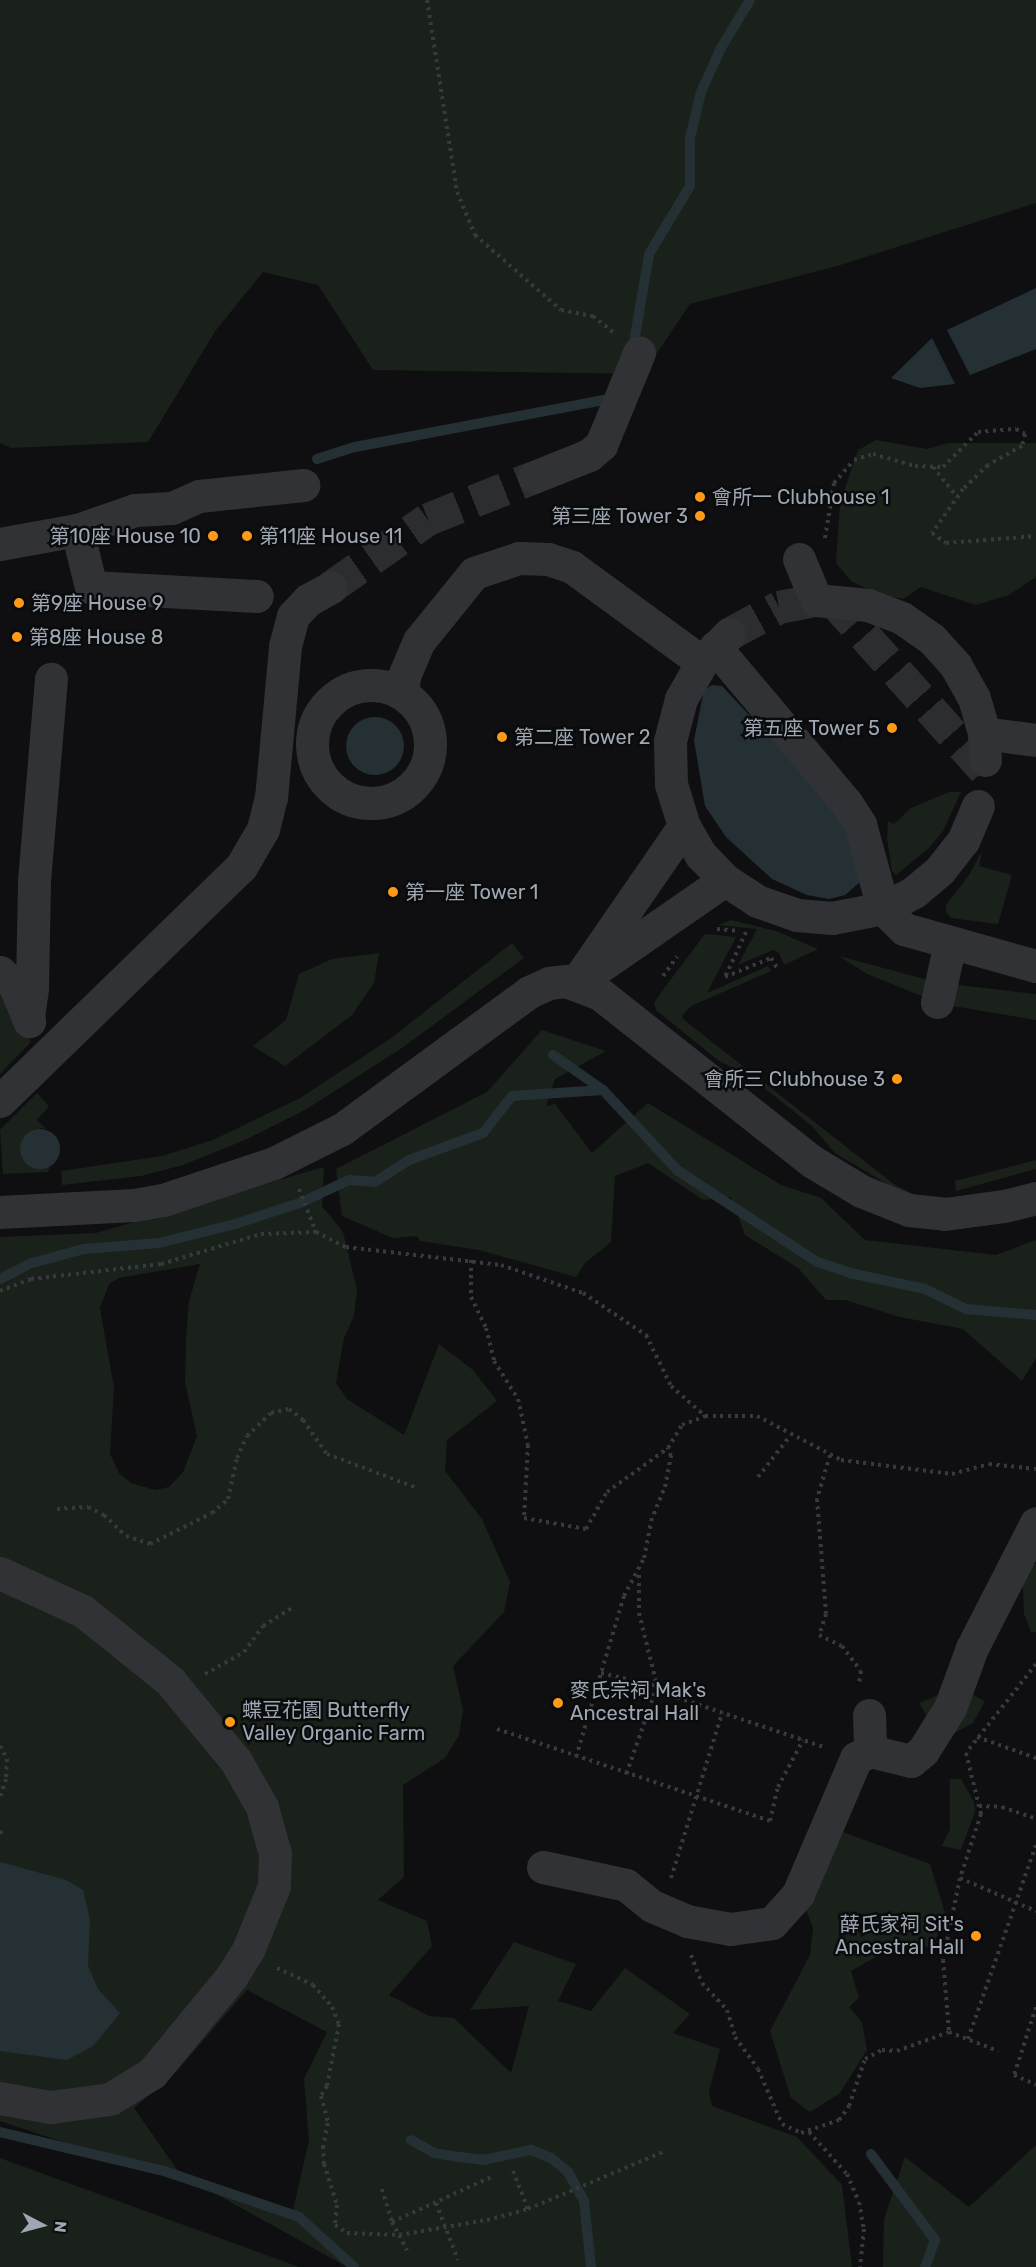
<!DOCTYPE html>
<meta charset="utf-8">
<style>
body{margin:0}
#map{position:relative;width:1036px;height:2267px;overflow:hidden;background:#0f0f11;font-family:Rubik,"Noto Sans TC",sans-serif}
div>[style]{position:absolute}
.green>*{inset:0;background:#19211a}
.water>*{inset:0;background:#253035}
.round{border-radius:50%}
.stream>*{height:10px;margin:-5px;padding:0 5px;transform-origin:5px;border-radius:5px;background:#253035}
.minor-tunnel>*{height:33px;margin-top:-16.5px;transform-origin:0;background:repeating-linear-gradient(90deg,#2c2d31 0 33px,transparent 0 49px)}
.path>*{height:4px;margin-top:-2px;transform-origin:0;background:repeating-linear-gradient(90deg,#36393d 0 3px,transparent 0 7.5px)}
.minor>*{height:33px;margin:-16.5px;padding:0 16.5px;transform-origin:16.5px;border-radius:16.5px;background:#303236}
.minor>.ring{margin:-16.5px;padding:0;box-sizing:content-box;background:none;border:33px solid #303236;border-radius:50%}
.dots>*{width:16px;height:16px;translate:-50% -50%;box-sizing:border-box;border:3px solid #0a0b0c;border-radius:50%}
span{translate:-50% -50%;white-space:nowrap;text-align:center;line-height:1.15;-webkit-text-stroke:5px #0a0b0c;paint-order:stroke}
.poi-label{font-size:20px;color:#9fa7b3}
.left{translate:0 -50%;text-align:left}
.right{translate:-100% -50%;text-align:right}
.north{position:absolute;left:12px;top:2195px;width:60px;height:60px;-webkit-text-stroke:4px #0a0b0c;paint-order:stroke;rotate:96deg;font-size:16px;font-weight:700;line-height:24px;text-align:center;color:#9fa7b3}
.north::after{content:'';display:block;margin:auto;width:21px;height:27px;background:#9fa7b3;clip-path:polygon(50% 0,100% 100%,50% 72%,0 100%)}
</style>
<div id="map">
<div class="green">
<div style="clip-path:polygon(0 0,1036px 0,1036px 203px,837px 266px,690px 304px,643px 374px,373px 370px,318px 285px,263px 272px,216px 330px,148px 442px,11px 448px,0 443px)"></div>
<div style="clip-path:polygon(876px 440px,927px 449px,948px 443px,1036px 443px,1036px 577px,1009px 595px,976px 605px,921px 587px,903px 599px,877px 594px,851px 581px,836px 563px,840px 503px,858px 450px)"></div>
<div style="clip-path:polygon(949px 792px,961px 792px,943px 831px,929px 848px,896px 875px,892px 871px,887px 838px,888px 821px,894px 824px,911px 808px)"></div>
<div style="clip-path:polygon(982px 851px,979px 866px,1012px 875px,998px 924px,951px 918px,946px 912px,946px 905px,969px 875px)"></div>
<div style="clip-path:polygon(731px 920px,776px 931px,818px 949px,784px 965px,779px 953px,773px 950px,738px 965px,757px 929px,718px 925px)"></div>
<div style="clip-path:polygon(705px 934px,736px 937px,707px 993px,768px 966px,771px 971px,691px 1006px,682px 1016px,684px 1020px,895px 1185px,910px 1192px,892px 1187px,835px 1153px,812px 1126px,748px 1075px,719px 1061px,656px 1010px,654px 1003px,665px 987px)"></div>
<div style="clip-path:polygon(512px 943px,524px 958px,402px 1048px,305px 1110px,245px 1140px,183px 1165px,141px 1176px,62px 1185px,61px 1171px,162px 1156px,213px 1140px,300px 1098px,390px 1039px)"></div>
<div style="clip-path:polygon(379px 953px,374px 983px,352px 1015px,285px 1066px,253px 1046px,286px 1020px,299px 974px,332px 959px)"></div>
<div style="clip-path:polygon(839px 956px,928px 980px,929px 999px,867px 974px)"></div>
<div style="clip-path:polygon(951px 984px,1036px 994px,1036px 1020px,947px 1005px)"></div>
<div style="clip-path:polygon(0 985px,31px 1042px,0 1074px)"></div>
<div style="clip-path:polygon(542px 1030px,606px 1051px,555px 1079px,546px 1106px,555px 1104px,592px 1153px,648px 1103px,781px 1185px,821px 1198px,865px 1240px,996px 1255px,1036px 1240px,1036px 1358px,1022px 1381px,963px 1329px,900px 1317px,845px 1300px,826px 1300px,798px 1268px,745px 1235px,731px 1197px,703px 1200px,648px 1163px,615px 1176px,611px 1242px,585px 1263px,576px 1277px,479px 1250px,420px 1241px,417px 1236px,393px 1238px,342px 1216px,336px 1169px,487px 1092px)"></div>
<div style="clip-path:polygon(37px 1093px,49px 1106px,37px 1120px,46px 1129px,40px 1128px,21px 1157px,31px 1167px,50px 1167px,48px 1172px,3px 1174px,0 1130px)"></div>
<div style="clip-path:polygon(1036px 1160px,1036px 1169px,956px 1191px,955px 1181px)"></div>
<div style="clip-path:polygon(evenodd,324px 1167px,322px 1206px,343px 1232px,357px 1290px,354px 1316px,344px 1338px,336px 1383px,347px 1399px,404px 1435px,439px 1344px,473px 1370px,497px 1401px,447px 1440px,445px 1471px,482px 1519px,510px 1582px,504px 1612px,453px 1666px,463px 1710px,459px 1735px,445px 1758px,403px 1785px,404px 1877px,378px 1900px,427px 1921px,432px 1946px,389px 1995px,429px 2016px,454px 2018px,511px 2073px,529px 2006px,470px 2010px,514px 1942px,576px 1964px,558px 2001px,591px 2011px,625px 1968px,690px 2014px,673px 2033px,720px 2049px,709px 2092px,712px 2106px,797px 2137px,842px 2185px,852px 2267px,347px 2267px,211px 2191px,0 2121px,0 1237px,96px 1233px,324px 1167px,200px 1264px,189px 1301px,186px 1337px,185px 1382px,197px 1436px,183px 1472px,169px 1487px,155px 1490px,131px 1483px,119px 1473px,110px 1454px,114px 1388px,100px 1308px,109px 1284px,119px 1278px,200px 1264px,324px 1167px,247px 1990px,327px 2032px,304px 2079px,309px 2140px,293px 2210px,178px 2171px,134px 2108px,176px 2072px,247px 1990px)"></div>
<div style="clip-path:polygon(1022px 1564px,1036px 1564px,1036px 1632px,1031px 1632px,1024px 1614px)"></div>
<div style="clip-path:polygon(957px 1687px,985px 1701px,973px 1723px,941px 1740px,919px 1703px)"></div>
<div style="clip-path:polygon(950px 1779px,961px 1779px,974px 1802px,975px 1812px,961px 1850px,942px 1846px,950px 1829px)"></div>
<div style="clip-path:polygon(829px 1827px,930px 1864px,945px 1913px,932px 1950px,919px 1943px,893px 1947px,851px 1971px,859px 1998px,849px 2007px,862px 2022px,867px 2050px,840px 2093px,810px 2112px,791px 2098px,770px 2031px,810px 1955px,813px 1928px,806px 1910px)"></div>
<div style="clip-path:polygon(1036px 2145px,1036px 2267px,883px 2267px,884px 2219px,905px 2157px,969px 2207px)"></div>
<div style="clip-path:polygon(0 2158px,299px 2267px,0 2267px)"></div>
</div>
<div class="water">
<div style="clip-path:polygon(1036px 288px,1036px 349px,970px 375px,947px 330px)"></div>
<div style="clip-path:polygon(932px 338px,955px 384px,920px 388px,891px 378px)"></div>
<div style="clip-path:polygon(712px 685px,722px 686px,848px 821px,860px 867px,859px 883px,845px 895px,829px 899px,807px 895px,772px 879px,726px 837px,705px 806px,694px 740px,704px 690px)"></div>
<div class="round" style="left:346px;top:717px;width:58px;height:58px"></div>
<div class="round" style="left:20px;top:1129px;width:40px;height:40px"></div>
<div style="clip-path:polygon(0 1862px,66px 1880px,83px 1890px,90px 1920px,88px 1966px,98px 1989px,120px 2013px,93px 2046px,67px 2060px,0 2051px)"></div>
</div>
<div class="stream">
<div style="left:633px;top:348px;width:95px;rotate:-80.3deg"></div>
<div style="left:649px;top:254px;width:79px;rotate:-58.9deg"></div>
<div style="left:690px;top:186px;width:48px;rotate:-90deg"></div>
<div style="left:690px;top:138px;width:47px;rotate:-76.6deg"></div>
<div style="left:701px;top:92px;width:48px;rotate:-65.6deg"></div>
<div style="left:721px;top:48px;width:56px;rotate:-58.9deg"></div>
<div style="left:317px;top:459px;width:40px;rotate:-18deg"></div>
<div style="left:355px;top:447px;width:264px;rotate:-10.7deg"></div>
<div style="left:553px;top:1055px;width:61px;rotate:35deg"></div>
<div style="left:603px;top:1090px;width:109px;rotate:47.2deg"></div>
<div style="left:677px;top:1170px;width:168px;rotate:33.3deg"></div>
<div style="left:817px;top:1262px;width:35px;rotate:18deg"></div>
<div style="left:850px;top:1273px;width:77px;rotate:12deg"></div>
<div style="left:925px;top:1289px;width:46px;rotate:26deg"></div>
<div style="left:966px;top:1309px;width:70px;rotate:4.9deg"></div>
<div style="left:0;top:1279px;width:36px;rotate:-27deg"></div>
<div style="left:32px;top:1263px;width:54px;rotate:-15.1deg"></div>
<div style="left:84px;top:1249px;width:75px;rotate:-4.6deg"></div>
<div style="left:159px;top:1243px;width:78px;rotate:-14deg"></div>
<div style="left:235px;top:1224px;width:68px;rotate:-17.9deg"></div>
<div style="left:300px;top:1203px;width:54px;rotate:-25.1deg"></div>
<div style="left:349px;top:1180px;width:26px;rotate:4deg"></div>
<div style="left:375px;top:1182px;width:40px;rotate:-32.9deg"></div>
<div style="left:409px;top:1160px;width:79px;rotate:-20deg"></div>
<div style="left:483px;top:1133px;width:47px;rotate:-51.9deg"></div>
<div style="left:512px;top:1096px;width:91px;rotate:-3.8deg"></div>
<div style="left:0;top:2132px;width:169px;rotate:13.4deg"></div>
<div style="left:164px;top:2171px;width:143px;rotate:18.8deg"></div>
<div style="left:299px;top:2217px;width:74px;rotate:42.3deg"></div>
<div style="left:411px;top:2140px;width:26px;rotate:29deg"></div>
<div style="left:434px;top:2153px;width:26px;rotate:9deg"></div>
<div style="left:460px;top:2157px;width:23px;rotate:7deg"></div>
<div style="left:483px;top:2160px;width:49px;rotate:-11.8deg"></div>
<div style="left:531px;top:2150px;width:22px;rotate:22deg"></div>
<div style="left:551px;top:2158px;width:22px;rotate:39deg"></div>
<div style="left:568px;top:2172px;width:33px;rotate:61deg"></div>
<div style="left:584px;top:2201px;width:66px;rotate:83.9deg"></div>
<div style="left:871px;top:2154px;width:107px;rotate:53.3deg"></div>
<div style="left:935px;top:2240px;width:29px;rotate:110deg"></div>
</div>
<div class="minor-tunnel">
<div style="left:331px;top:587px;width:118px;rotate:-35deg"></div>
<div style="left:428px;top:519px;width:114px;rotate:-21.6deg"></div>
<div style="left:832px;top:599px;width:229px;rotate:48.2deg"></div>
<div style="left:729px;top:634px;width:57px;rotate:-28.4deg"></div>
<div style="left:779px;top:607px;width:38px;rotate:-11deg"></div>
</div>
<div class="path">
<div style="left:427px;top:0;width:194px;rotate:81.1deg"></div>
<div style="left:457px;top:192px;width:47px;rotate:67.3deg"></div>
<div style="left:475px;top:235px;width:114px;rotate:41.1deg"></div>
<div style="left:561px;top:310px;width:33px;rotate:11deg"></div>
<div style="left:593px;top:316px;width:26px;rotate:39deg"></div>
<div style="left:933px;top:467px;width:38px;rotate:51deg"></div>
<div style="left:825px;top:538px;width:56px;rotate:-80.7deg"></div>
<div style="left:834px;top:483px;width:30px;rotate:-49deg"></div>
<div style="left:854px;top:460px;width:20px;rotate:-18deg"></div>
<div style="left:873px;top:454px;width:44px;rotate:15.9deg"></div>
<div style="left:915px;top:466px;width:28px;rotate:2deg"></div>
<div style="left:943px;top:467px;width:49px;rotate:-45deg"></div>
<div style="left:978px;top:432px;width:38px;rotate:-5deg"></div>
<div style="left:1016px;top:429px;width:10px;rotate:29deg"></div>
<div style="left:1025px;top:434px;width:12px;rotate:104deg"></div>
<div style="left:1022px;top:446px;width:39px;rotate:151deg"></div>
<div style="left:988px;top:465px;width:35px;rotate:136deg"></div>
<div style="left:963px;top:489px;width:54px;rotate:125.2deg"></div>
<div style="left:932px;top:533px;width:17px;rotate:36deg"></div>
<div style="left:946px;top:543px;width:90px;rotate:-4.4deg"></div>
<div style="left:717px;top:929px;width:22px;rotate:5deg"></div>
<div style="left:746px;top:932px;width:50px;rotate:115deg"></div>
<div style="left:725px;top:977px;width:50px;rotate:-22.4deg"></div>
<div style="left:771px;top:958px;width:12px;rotate:59deg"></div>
<div style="left:663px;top:976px;width:24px;rotate:-54deg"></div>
<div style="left:299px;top:1189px;width:46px;rotate:68.4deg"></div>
<div style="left:316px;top:1232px;width:34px;rotate:27deg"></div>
<div style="left:346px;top:1247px;width:156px;rotate:6.6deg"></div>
<div style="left:501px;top:1265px;width:87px;rotate:18.9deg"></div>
<div style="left:583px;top:1293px;width:76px;rotate:33.7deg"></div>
<div style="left:646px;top:1335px;width:57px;rotate:63.9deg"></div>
<div style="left:671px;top:1386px;width:45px;rotate:41.4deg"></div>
<div style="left:705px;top:1416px;width:52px"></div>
<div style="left:757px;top:1416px;width:95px;rotate:27.6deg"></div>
<div style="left:841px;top:1460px;width:112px;rotate:7.2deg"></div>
<div style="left:952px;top:1474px;width:38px;rotate:-15deg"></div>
<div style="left:989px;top:1464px;width:47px;rotate:6.1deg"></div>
<div style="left:471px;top:1260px;width:37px;rotate:90deg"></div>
<div style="left:471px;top:1297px;width:34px;rotate:64deg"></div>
<div style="left:486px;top:1328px;width:34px;rotate:76deg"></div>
<div style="left:494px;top:1361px;width:45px;rotate:57.7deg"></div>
<div style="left:518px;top:1399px;width:47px;rotate:77.7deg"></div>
<div style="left:528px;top:1445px;width:73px;rotate:93.1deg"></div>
<div style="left:524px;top:1518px;width:63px;rotate:10.1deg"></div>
<div style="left:586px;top:1529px;width:43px;rotate:-60.4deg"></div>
<div style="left:607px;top:1492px;width:75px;rotate:-35.8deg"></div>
<div style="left:0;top:1291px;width:33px;rotate:-21deg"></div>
<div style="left:31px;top:1279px;width:131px;rotate:-6.6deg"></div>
<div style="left:161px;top:1264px;width:104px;rotate:-16.7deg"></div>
<div style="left:261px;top:1234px;width:55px;rotate:-2.1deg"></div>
<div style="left:830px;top:1455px;width:46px;rotate:106.5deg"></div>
<div style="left:817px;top:1499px;width:115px;rotate:85.5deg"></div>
<div style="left:826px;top:1614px;width:22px;rotate:108deg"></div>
<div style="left:819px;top:1635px;width:25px;rotate:26deg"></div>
<div style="left:842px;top:1646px;width:31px;rotate:53deg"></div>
<div style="left:861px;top:1671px;width:13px;rotate:99deg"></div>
<div style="left:758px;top:1477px;width:52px;rotate:-52deg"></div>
<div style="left:57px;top:1509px;width:31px;rotate:-4deg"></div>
<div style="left:88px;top:1507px;width:18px;rotate:27deg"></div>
<div style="left:104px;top:1515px;width:30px;rotate:44deg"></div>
<div style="left:126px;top:1536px;width:25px;rotate:18deg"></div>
<div style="left:150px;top:1544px;width:69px;rotate:-26.6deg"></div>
<div style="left:212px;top:1513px;width:21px;rotate:-41deg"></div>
<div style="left:228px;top:1499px;width:42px;rotate:-77.6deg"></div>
<div style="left:237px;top:1458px;width:24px;rotate:-66deg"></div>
<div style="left:247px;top:1436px;width:33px;rotate:-44deg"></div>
<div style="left:271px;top:1413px;width:18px;rotate:-13deg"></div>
<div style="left:289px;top:1409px;width:18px;rotate:38deg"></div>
<div style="left:303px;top:1420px;width:42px;rotate:54.8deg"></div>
<div style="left:327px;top:1454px;width:96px;rotate:20.7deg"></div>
<div style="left:639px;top:1575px;width:38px;rotate:90deg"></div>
<div style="left:639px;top:1613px;width:75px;rotate:76.1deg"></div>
<div style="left:657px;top:1686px;width:16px;rotate:35deg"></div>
<div style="left:670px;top:1695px;width:163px;rotate:18.7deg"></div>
<div style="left:1036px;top:1664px;width:113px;rotate:128.2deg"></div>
<div style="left:966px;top:1753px;width:63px;rotate:76.2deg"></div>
<div style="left:981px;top:1814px;width:67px;rotate:108.2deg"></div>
<div style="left:960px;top:1878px;width:83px;rotate:23.5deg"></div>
<div style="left:601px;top:1673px;width:57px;rotate:13.1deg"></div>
<div style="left:657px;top:1686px;width:94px;rotate:109.2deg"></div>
<div style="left:205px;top:1674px;width:45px;rotate:-29.4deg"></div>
<div style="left:244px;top:1652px;width:32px;rotate:-54deg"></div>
<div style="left:263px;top:1626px;width:36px;rotate:-32deg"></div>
<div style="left:497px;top:1729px;width:288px;rotate:18.6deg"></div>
<div style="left:770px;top:1821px;width:35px;rotate:-77deg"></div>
<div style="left:778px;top:1787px;width:53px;rotate:-62deg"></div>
<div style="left:977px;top:1737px;width:63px;rotate:19.6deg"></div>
<div style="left:0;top:1746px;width:15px;rotate:62deg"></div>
<div style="left:7px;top:1759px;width:20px;rotate:93deg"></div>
<div style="left:6px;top:1779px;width:20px;rotate:108deg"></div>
<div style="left:576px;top:1757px;width:168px;rotate:-73.4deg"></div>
<div style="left:624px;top:1596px;width:43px;rotate:-62.2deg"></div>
<div style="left:644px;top:1558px;width:38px;rotate:-79deg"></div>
<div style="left:651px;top:1521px;width:37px;rotate:-68deg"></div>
<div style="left:665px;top:1487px;width:32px;rotate:-79deg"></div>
<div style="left:671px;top:1456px;width:9px;rotate:-111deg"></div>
<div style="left:668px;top:1448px;width:27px;rotate:-59deg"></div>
<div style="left:682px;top:1425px;width:25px;rotate:-21deg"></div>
<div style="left:979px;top:1806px;width:23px;rotate:2deg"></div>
<div style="left:1002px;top:1807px;width:36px;rotate:19deg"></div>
<div style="left:0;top:1832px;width:3px;rotate:18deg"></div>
<div style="left:671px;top:1878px;width:173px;rotate:-72.8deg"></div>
<div style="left:960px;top:1878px;width:84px;rotate:101.7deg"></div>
<div style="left:943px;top:1960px;width:72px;rotate:85.2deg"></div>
<div style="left:949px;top:2032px;width:53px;rotate:21.2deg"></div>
<div style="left:691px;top:1955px;width:30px;rotate:69deg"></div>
<div style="left:702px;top:1983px;width:37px;rotate:47deg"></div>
<div style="left:727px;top:2010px;width:28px;rotate:73deg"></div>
<div style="left:735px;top:2037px;width:39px;rotate:54deg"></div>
<div style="left:758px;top:2069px;width:60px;rotate:66.4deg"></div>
<div style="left:782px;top:2124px;width:21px;rotate:25deg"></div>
<div style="left:801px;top:2133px;width:40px;rotate:-18.9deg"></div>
<div style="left:839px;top:2120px;width:17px;rotate:-54deg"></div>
<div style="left:849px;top:2106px;width:50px;rotate:-71.2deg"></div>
<div style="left:865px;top:2059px;width:19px;rotate:-28deg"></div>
<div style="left:882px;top:2050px;width:15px;rotate:4deg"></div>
<div style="left:897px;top:2051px;width:55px;rotate:-20.1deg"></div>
<div style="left:277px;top:1968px;width:40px;rotate:25deg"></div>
<div style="left:313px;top:1985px;width:29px;rotate:49deg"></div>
<div style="left:332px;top:2007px;width:18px;rotate:68deg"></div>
<div style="left:339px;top:2024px;width:63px;rotate:101deg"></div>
<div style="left:327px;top:2086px;width:12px;rotate:121deg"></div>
<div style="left:321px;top:2096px;width:28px;rotate:75deg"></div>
<div style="left:328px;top:2123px;width:24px;rotate:102deg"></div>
<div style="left:323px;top:2146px;width:18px;rotate:87deg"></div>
<div style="left:324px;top:2164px;width:43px;rotate:72.4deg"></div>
<div style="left:337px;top:2205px;width:20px;rotate:96deg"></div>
<div style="left:335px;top:2225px;width:14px;rotate:34deg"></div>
<div style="left:347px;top:2233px;width:52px;rotate:2.2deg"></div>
<div style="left:399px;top:2235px;width:89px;rotate:-9.7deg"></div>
<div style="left:487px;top:2220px;width:42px;rotate:-15deg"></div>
<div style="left:528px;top:2209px;width:149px;rotate:-22.9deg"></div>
<div style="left:1036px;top:2007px;width:71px;rotate:107.9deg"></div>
<div style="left:1014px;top:2075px;width:24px;rotate:24deg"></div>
<div style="left:968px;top:2039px;width:206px;rotate:-70.7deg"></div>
<div style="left:809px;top:2132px;width:57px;rotate:47.9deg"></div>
<div style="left:847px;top:2174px;width:30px;rotate:67deg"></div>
<div style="left:859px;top:2202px;width:27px;rotate:80deg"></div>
<div style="left:864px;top:2229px;width:38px;rotate:96deg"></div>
<div style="left:513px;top:2171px;width:41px;rotate:68.5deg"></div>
<div style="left:382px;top:2189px;width:34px;rotate:73deg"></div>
<div style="left:392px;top:2222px;width:32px;rotate:62deg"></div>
<div style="left:436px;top:2203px;width:61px;rotate:68.9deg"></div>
<div style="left:392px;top:2222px;width:109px;rotate:-24.4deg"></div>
</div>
<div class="minor">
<div style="left:534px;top:477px;width:59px;rotate:-21.8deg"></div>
<div style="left:589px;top:455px;width:16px;rotate:-40deg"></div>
<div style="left:601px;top:445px;width:100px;rotate:-67.6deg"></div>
<div style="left:77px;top:530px;width:61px;rotate:-19deg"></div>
<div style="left:135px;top:510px;width:37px;rotate:-3deg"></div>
<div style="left:172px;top:508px;width:30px;rotate:-24deg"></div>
<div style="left:199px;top:496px;width:105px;rotate:-6deg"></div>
<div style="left:0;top:544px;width:78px;rotate:-10.3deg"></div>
<div style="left:77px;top:530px;width:59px;rotate:76.2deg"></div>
<div style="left:91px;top:587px;width:166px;rotate:3.1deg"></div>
<div style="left:799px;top:559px;width:44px;rotate:67.5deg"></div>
<div style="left:816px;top:600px;width:52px;rotate:5.5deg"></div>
<div style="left:868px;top:605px;width:36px;rotate:21deg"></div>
<div style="left:902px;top:618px;width:37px;rotate:35deg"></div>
<div style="left:932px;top:639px;width:36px;rotate:48deg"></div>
<div style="left:956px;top:666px;width:37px;rotate:61deg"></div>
<div style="left:974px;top:698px;width:36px;rotate:74deg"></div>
<div style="left:984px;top:733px;width:27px;rotate:88deg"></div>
<div style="left:729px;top:634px;width:39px;rotate:134deg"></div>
<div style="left:702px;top:662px;width:43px;rotate:119.6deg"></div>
<div style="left:681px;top:699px;width:43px;rotate:104.7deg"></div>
<div style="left:670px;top:741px;width:43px;rotate:88.7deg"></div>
<div style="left:671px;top:784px;width:44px;rotate:72.8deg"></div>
<div style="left:684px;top:826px;width:34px;rotate:60deg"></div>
<div style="left:701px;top:855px;width:35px;rotate:46deg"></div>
<div style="left:725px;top:880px;width:38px;rotate:33deg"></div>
<div style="left:757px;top:901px;width:42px;rotate:19.3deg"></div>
<div style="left:797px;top:915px;width:35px;rotate:5deg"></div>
<div style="left:832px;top:918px;width:52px;rotate:-11.1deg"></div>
<div style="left:883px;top:908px;width:35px;rotate:-27deg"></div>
<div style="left:914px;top:892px;width:34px;rotate:-40deg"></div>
<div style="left:940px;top:870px;width:37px;rotate:-52deg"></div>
<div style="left:963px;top:841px;width:38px;rotate:-67deg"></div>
<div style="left:715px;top:647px;width:205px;rotate:49.9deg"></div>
<div style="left:847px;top:804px;width:24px;rotate:57deg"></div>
<div style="left:860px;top:824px;width:87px;rotate:74.7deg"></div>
<div style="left:883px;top:908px;width:30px;rotate:45deg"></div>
<div style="left:904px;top:929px;width:137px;rotate:15.7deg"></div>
<div class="ring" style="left:312px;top:685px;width:85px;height:85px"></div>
<div style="left:402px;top:693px;width:17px;rotate:-83deg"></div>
<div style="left:404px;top:676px;width:38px;rotate:-67deg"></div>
<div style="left:419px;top:641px;width:87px;rotate:-51deg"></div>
<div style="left:474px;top:573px;width:47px;rotate:-18.4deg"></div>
<div style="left:519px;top:558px;width:29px;rotate:2deg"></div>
<div style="left:548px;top:559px;width:25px;rotate:18deg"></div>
<div style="left:572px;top:567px;width:161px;rotate:36.2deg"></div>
<div style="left:984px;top:733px;width:52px;rotate:7.7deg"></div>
<div style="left:0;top:972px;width:21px;rotate:43deg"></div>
<div style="left:15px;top:986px;width:38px;rotate:68deg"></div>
<div style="left:592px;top:972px;width:162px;rotate:-34.7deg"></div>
<div style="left:575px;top:984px;width:192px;rotate:-55.4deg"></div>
<div style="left:937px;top:1002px;width:60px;rotate:-77.6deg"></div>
<div style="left:28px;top:1017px;width:30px;rotate:-82deg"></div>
<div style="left:32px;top:987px;width:106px;rotate:-88.9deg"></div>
<div style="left:34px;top:881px;width:203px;rotate:-85.2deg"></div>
<div style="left:0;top:1101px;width:336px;rotate:-44.2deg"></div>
<div style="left:241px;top:867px;width:44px;rotate:-59.9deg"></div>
<div style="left:263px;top:829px;width:32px;rotate:-76deg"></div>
<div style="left:271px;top:798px;width:153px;rotate:-84.7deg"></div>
<div style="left:285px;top:646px;width:31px;rotate:-75deg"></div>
<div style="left:293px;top:616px;width:22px;rotate:-47deg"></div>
<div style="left:308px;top:600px;width:26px;rotate:-29deg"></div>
<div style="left:0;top:1212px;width:134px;rotate:-3deg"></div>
<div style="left:134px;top:1205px;width:29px;rotate:-10deg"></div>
<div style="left:163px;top:1200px;width:117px;rotate:-18.4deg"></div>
<div style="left:274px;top:1163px;width:76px;rotate:-26.6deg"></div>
<div style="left:342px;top:1129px;width:232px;rotate:-36.2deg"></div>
<div style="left:529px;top:992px;width:22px;rotate:-24deg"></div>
<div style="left:549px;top:983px;width:17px;rotate:-7deg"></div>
<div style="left:566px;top:981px;width:36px;rotate:21deg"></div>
<div style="left:600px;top:994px;width:271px;rotate:38.3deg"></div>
<div style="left:813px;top:1162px;width:56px;rotate:31.1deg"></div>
<div style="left:861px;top:1191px;width:52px;rotate:21.6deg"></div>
<div style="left:909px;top:1210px;width:36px;rotate:6deg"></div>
<div style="left:945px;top:1214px;width:60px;rotate:-7.7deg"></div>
<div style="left:1004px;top:1206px;width:33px;rotate:-14deg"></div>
<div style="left:0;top:1573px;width:91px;rotate:24.6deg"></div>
<div style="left:83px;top:1611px;width:112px;rotate:38.8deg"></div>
<div style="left:170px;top:1681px;width:104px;rotate:50.5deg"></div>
<div style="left:236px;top:1761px;width:53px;rotate:60.5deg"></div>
<div style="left:262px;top:1807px;width:49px;rotate:74.5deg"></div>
<div style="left:275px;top:1854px;width:32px;rotate:92deg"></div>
<div style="left:274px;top:1886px;width:69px;rotate:112.1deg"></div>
<div style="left:248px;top:1950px;width:31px;rotate:122deg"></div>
<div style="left:232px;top:1976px;width:126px;rotate:129.5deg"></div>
<div style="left:152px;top:2073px;width:49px;rotate:148.2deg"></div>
<div style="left:110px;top:2099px;width:61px;rotate:172.4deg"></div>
<div style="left:50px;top:2107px;width:51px;rotate:-169.8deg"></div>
<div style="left:869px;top:1715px;width:36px;rotate:88deg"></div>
<div style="left:870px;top:1751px;width:42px;rotate:13.7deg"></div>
<div style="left:911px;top:1761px;width:16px;rotate:-40deg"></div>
<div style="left:923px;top:1751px;width:51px;rotate:-57.9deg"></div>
<div style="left:950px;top:1708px;width:64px;rotate:-69.9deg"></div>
<div style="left:972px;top:1648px;width:140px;rotate:-62.9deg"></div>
<div style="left:543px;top:1867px;width:85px;rotate:12.2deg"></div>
<div style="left:626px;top:1885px;width:33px;rotate:39deg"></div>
<div style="left:652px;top:1906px;width:38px;rotate:23deg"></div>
<div style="left:687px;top:1921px;width:44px;rotate:10.5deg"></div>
<div style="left:730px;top:1929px;width:42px;rotate:-8.1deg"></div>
<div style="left:772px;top:1923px;width:39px;rotate:-48deg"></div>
<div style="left:798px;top:1894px;width:148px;rotate:-66.9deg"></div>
<div style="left:856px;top:1758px;width:16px;rotate:-27deg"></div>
</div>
<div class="dots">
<div style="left:700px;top:497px;background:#ff9a19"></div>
<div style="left:700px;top:516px;background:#ff9a19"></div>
<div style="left:213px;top:536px;background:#ff9a19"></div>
<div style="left:247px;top:536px;background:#ff9a19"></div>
<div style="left:19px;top:603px;background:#ff9a19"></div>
<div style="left:17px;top:637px;background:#ff9a19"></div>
<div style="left:892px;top:728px;background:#ff9a19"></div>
<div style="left:502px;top:737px;background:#ff9a19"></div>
<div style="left:393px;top:892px;background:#ff9a19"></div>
<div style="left:897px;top:1079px;background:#ff9a19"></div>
<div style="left:558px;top:1703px;background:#ff9a19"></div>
<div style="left:230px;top:1722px;background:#ff9a19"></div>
<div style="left:976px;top:1936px;background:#ff9a19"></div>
</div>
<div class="poi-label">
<span class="left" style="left:712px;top:497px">會所一 Clubhouse 1</span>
<span class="right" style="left:688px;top:516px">第三座 Tower 3</span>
<span class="right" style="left:201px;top:536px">第10座 House 10</span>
<span class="left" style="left:259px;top:536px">第11座 House 11</span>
<span class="left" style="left:31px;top:603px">第9座 House 9</span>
<span class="left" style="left:29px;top:637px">第8座 House 8</span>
<span class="right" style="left:880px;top:728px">第五座 Tower 5</span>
<span class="left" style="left:514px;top:737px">第二座 Tower 2</span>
<span class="left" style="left:405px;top:892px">第一座 Tower 1</span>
<span class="right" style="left:885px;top:1079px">會所三 Clubhouse 3</span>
<span class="left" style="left:570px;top:1702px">麥氏宗祠 Mak's<br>Ancestral Hall</span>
<span class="left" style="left:242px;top:1722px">蝶豆花園 Butterfly<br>Valley Organic Farm</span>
<span class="right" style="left:964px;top:1936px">薛氏家祠 Sit's<br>Ancestral Hall</span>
</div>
<div class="north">N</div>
</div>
